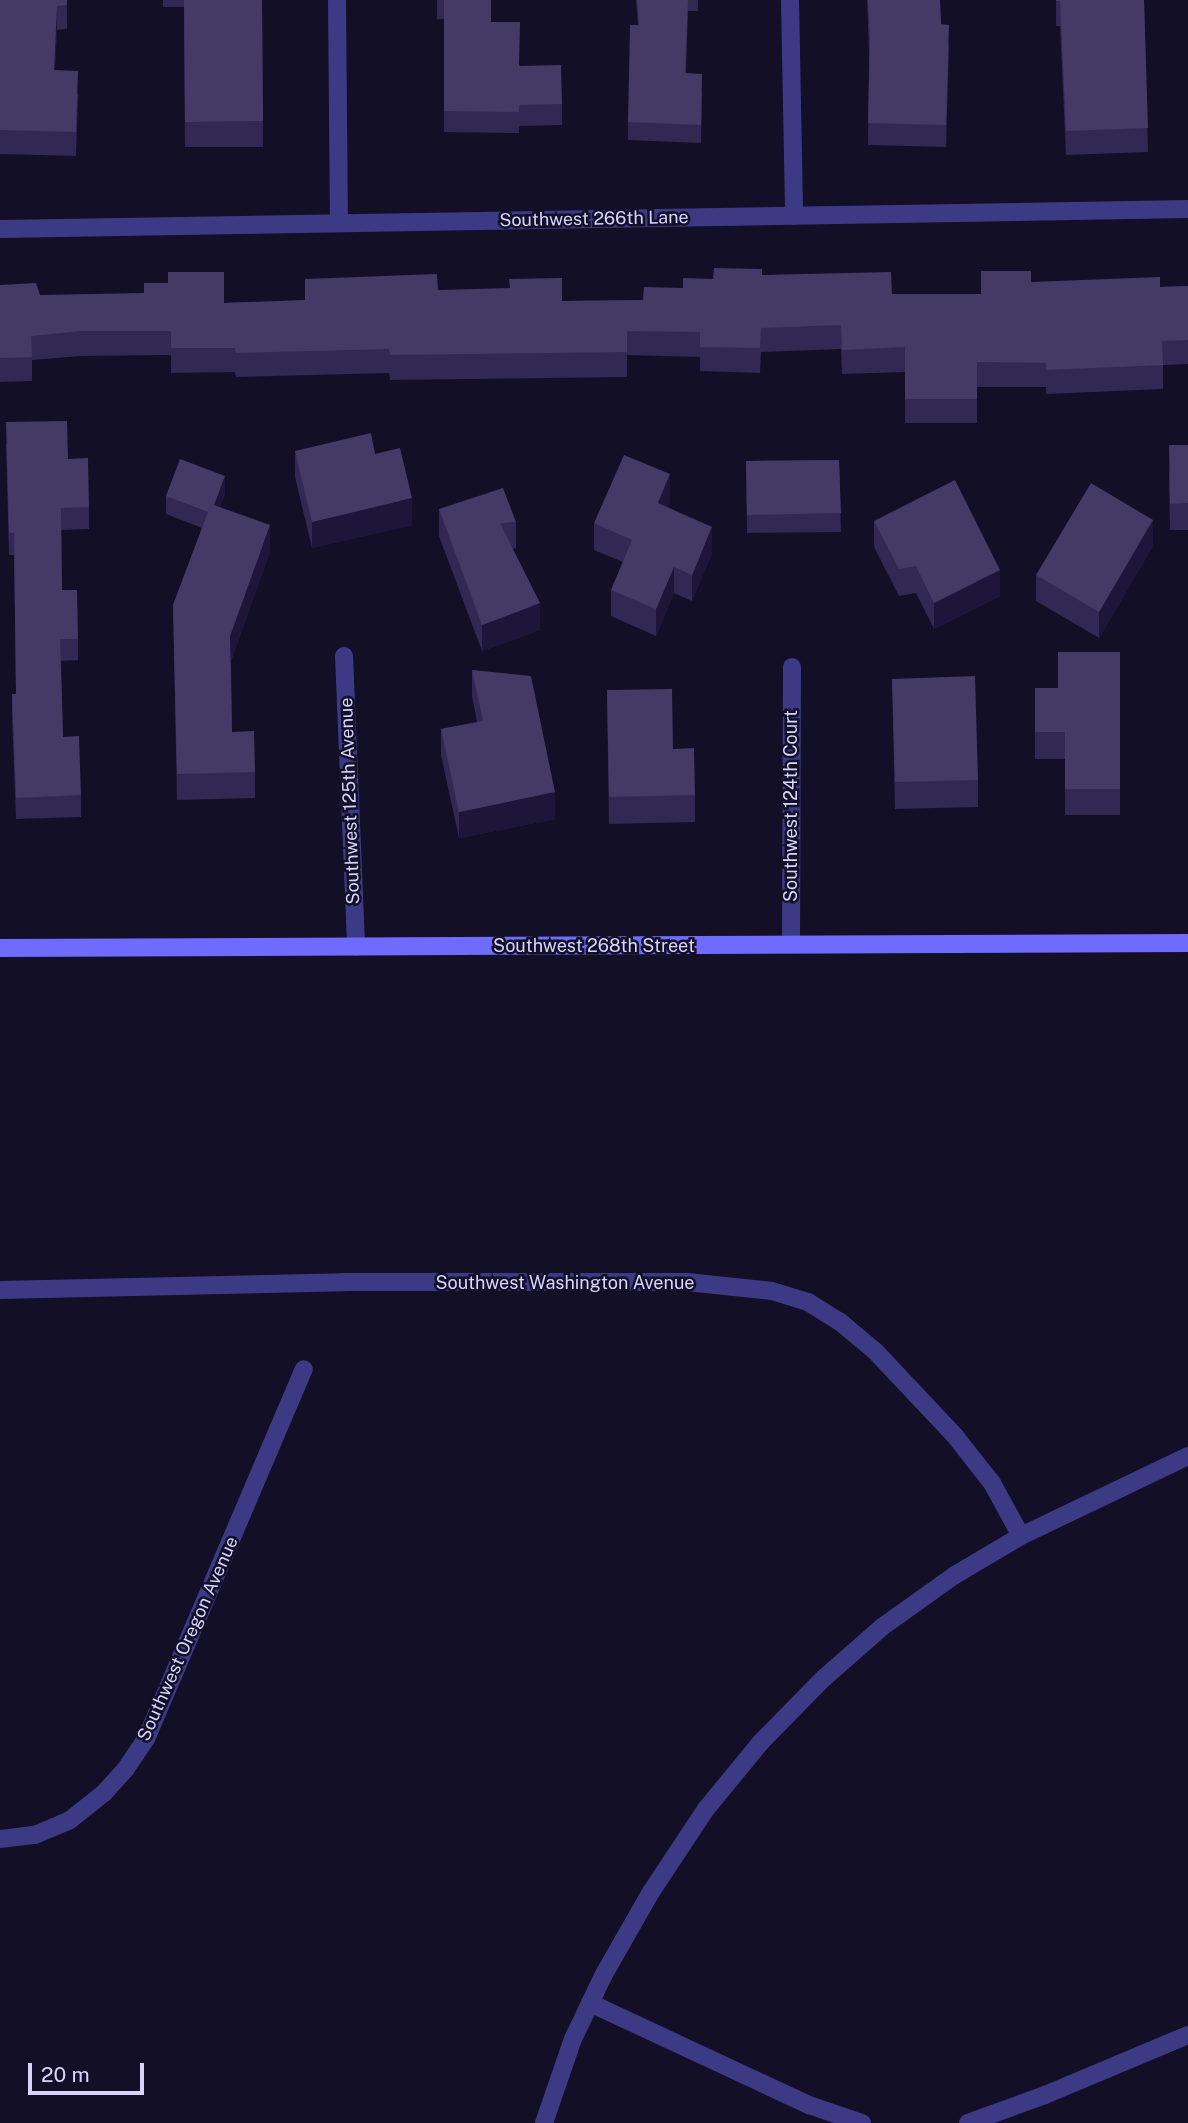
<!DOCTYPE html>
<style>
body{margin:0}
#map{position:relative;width:1188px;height:2123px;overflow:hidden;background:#130f26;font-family:"Public Sans",sans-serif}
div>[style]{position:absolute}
.street>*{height:18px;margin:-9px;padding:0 9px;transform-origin:9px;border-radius:9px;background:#3d3a85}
.secondary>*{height:18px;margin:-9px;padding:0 9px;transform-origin:9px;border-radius:9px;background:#6f6bff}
.wall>*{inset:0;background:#312854}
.shaded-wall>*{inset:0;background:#1d163a}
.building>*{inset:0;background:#433a66}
span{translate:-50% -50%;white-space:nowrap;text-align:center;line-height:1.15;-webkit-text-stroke:5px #130f26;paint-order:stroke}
.street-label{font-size:18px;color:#d9d4ff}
.scale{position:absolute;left:28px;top:2063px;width:116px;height:32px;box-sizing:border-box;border:4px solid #d9d4ff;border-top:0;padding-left:9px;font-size:21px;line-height:24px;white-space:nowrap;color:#d9d4ff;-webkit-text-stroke:5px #130f26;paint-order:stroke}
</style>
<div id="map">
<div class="street">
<div style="left:337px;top:0;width:223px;rotate:89.5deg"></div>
<div style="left:790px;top:0;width:216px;rotate:88.9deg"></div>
<div style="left:0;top:229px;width:1188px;rotate:-0.96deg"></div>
<div style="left:344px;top:656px;width:291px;rotate:87.6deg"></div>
<div style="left:791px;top:944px;width:277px;rotate:-89.8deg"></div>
<div style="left:0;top:1290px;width:344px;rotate:-1.3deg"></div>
<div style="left:344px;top:1282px;width:343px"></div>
<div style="left:687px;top:1282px;width:85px;rotate:6deg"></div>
<div style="left:772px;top:1291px;width:38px;rotate:17deg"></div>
<div style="left:808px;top:1302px;width:36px;rotate:32deg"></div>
<div style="left:839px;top:1321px;width:47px;rotate:39.8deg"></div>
<div style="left:875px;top:1351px;width:117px;rotate:46.7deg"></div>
<div style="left:955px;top:1436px;width:60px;rotate:51.8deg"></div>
<div style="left:992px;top:1483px;width:60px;rotate:61.3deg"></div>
<div style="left:0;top:1839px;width:35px;rotate:-7deg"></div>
<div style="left:35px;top:1835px;width:38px;rotate:-23deg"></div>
<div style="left:70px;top:1820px;width:43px;rotate:-38.5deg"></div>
<div style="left:104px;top:1793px;width:31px;rotate:-48deg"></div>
<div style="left:125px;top:1770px;width:37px;rotate:-56deg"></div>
<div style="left:146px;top:1739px;width:402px;rotate:-66.9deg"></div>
<div style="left:590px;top:2003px;width:242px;rotate:25deg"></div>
<div style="left:809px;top:2105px;width:56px;rotate:18.8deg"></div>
<div style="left:544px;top:2123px;width:89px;rotate:-71deg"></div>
<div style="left:573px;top:2039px;width:70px;rotate:-64.5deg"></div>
<div style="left:603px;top:1976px;width:97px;rotate:-60.3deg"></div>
<div style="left:651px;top:1892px;width:100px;rotate:-56.5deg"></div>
<div style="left:706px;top:1809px;width:87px;rotate:-50.6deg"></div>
<div style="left:761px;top:1742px;width:90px;rotate:-45.5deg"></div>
<div style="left:824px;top:1678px;width:77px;rotate:-41.3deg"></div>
<div style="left:882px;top:1627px;width:90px;rotate:-35.5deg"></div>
<div style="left:955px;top:1575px;width:77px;rotate:-30.6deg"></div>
<div style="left:1021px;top:1536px;width:185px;rotate:-25.6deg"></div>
<div style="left:968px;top:2123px;width:82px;rotate:-20deg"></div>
<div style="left:1045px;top:2095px;width:155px;rotate:-22.8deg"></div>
</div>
<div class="secondary">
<div style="left:0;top:948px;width:1188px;rotate:-0.24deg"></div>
</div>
<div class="wall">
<div style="clip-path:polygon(0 0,67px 0,67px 29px,57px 30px,55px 70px,78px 95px,76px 156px,0 154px)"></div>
<div style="clip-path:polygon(163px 0,262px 0,263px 147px,185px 147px,184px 7px,163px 7px)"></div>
<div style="clip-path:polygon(437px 0,491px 0,491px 22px,520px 66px,562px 104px,562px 125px,519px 126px,519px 133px,444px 132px,444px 19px,437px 19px)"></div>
<div style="clip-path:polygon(636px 0,698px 0,698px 11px,688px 11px,686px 73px,702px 92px,701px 143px,628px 140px,628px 122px,638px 25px)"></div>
<div style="clip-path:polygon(867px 0,940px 0,941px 24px,949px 46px,946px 147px,868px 145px,869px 51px)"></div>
<div style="clip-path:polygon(1056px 0,1144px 0,1148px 152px,1066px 155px,1060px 26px,1056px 26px)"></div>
<div style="clip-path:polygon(762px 275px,892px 294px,981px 294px,1031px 282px,1160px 287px,1188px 286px,1188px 364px,1163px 365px,1163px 389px,1046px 394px,1046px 387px,977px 387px,977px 423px,905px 423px,905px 372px,842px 374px,841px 349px,761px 352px,760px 373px,700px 371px,700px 357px,627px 355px,627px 377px,390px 380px,389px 373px,236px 377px,235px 372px,171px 373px,171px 355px,81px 356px,32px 360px,32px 381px,0 382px,0 285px,40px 295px,224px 303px,305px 300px,305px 279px,562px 301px,643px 300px,713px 279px)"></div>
<div style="clip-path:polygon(6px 444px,68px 459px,89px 507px,89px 529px,61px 530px,62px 590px,78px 639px,78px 660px,61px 661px,63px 737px,81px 795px,81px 817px,16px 819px,12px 716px,12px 694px,16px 694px,14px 555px,9px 555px)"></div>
<div style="clip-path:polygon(1188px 445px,1188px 530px,1170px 530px,1169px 472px)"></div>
<div style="clip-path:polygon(295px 451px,375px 454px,412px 525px,312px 548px,295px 477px)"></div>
<div style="clip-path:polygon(839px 460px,841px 532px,747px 533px,746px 461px)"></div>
<div style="clip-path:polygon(225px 494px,220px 507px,270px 551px,231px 661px,232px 732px,255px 772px,255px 798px,177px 800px,173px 605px,202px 528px,166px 514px,166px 496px)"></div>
<div style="clip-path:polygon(670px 501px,667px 507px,712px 553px,692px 601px,674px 593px,656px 636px,611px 616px,611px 590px,623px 562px,594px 550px,594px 523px)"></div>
<div style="clip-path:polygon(439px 509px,516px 522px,516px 548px,512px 549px,540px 630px,482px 651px,439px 536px)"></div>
<div style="clip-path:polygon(874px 521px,1000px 596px,934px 629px,916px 593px,899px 596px,874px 547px)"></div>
<div style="clip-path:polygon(1153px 546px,1099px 638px,1036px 601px,1036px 575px)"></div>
<div style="clip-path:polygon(1120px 652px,1120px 815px,1065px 815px,1065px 759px,1035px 759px,1035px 688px,1058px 688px)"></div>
<div style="clip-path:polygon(472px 670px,555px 819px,459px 838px,441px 755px,441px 729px,477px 722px,472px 696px)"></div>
<div style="clip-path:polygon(892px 679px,978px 780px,978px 807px,895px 809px)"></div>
<div style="clip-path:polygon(607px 690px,673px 749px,695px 795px,695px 822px,609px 824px)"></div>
</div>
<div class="shaded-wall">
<div style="clip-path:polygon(57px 6px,57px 30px,54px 95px,54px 70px)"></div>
<div style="clip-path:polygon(670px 474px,670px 501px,658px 530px,658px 503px)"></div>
<div style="clip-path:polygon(225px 476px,225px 494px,211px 531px,211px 513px)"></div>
<div style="clip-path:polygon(412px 498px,412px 525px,312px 548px,312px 522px)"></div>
<div style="clip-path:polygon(1153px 520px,1153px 546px,1099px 638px,1099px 612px)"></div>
<div style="clip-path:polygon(270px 525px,270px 551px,230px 663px,230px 636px)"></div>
<div style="clip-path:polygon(712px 527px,712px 553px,692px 601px,692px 575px)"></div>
<div style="clip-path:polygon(674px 567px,674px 593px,656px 636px,656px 609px)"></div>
<div style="clip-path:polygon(1000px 570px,1000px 596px,934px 629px,934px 603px)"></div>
<div style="clip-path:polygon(540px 603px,540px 630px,482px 651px,482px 625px)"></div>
<div style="clip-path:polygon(555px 792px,555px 819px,459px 838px,459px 812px)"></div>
</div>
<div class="building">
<div style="clip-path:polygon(0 0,67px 0,67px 5px,57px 6px,54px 70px,78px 71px,76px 132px,0 130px)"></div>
<div style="clip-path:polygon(184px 0,262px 0,263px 121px,185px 122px)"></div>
<div style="clip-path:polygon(444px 0,491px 0,491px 22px,520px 22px,519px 66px,561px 65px,562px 104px,519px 105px,519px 112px,444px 111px)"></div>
<div style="clip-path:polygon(637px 0,688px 0,685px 73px,702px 74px,701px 125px,628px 122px,630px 25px,639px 25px)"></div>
<div style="clip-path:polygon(868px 0,940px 0,941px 24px,949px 25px,946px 125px,868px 123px,870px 37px)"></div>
<div style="clip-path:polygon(1056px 0,1144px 0,1148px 128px,1066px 131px,1060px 1px,1056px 1px)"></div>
<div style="clip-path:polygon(714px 268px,762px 269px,762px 275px,891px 272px,892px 294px,981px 294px,981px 271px,1031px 271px,1031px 282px,1160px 277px,1160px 287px,1188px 286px,1188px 340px,1162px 341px,1163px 365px,1046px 370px,1046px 363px,977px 362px,977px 399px,905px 399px,905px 347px,842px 350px,841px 325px,761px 328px,760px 348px,700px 347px,700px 332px,627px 331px,627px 352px,390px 355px,389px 349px,236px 353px,235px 348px,171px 348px,171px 331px,81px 331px,31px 336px,32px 357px,0 358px,0 285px,36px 283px,40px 295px,144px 293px,144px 283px,168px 283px,168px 272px,224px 272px,224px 303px,305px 300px,305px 279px,437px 274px,438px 290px,510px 288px,509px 279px,562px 278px,562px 301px,643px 300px,644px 287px,683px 288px,683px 278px,713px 279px)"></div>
<div style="clip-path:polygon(67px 421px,68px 459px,88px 458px,89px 507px,61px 508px,62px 590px,77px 590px,78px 639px,60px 639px,63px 737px,79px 736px,81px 795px,16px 798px,12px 694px,16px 694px,14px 533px,9px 533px,6px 422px)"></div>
<div style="clip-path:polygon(371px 433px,375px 454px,400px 448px,412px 498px,312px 522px,295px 451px)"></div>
<div style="clip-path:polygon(1169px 445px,1188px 445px,1188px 503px,1170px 504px)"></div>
<div style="clip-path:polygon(624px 455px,670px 474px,658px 503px,712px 527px,692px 575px,674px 567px,656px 609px,611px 590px,632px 540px,594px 523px)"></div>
<div style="clip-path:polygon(180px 459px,225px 476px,214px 505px,211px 504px,208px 512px,166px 496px)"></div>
<div style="clip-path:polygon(839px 460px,841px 513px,747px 515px,746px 461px)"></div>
<div style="clip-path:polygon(955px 480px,1000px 570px,934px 603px,916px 566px,899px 569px,874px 521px)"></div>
<div style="clip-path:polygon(1091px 483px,1153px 520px,1099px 612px,1036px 575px)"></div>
<div style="clip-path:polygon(503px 488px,516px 522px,500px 523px,540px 603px,482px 625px,439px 509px)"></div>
<div style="clip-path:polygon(211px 504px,270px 525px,230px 636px,232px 732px,254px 731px,255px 772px,177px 774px,173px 605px)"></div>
<div style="clip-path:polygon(1058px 652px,1120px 652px,1120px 789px,1065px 789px,1065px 732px,1035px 732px,1035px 688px,1058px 688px)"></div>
<div style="clip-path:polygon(472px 670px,531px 676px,555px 792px,459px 812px,441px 729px,483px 721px)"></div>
<div style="clip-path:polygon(975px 676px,978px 780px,895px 782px,892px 679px)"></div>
<div style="clip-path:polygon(672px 689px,673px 749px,694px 748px,695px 795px,609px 797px,607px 690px)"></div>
</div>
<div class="street-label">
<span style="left:594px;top:219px;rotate:-1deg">Southwest 266th Lane</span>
<span style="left:350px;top:801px;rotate:-92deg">Southwest 125th Avenue</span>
<span style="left:791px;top:806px;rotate:-90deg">Southwest 124th Court</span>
<span style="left:594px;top:946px">Southwest 268th Street</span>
<span style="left:565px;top:1283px">Southwest Washington Avenue</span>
<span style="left:188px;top:1639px;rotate:-66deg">Southwest Oregon Avenue</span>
</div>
<div class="scale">20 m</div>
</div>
